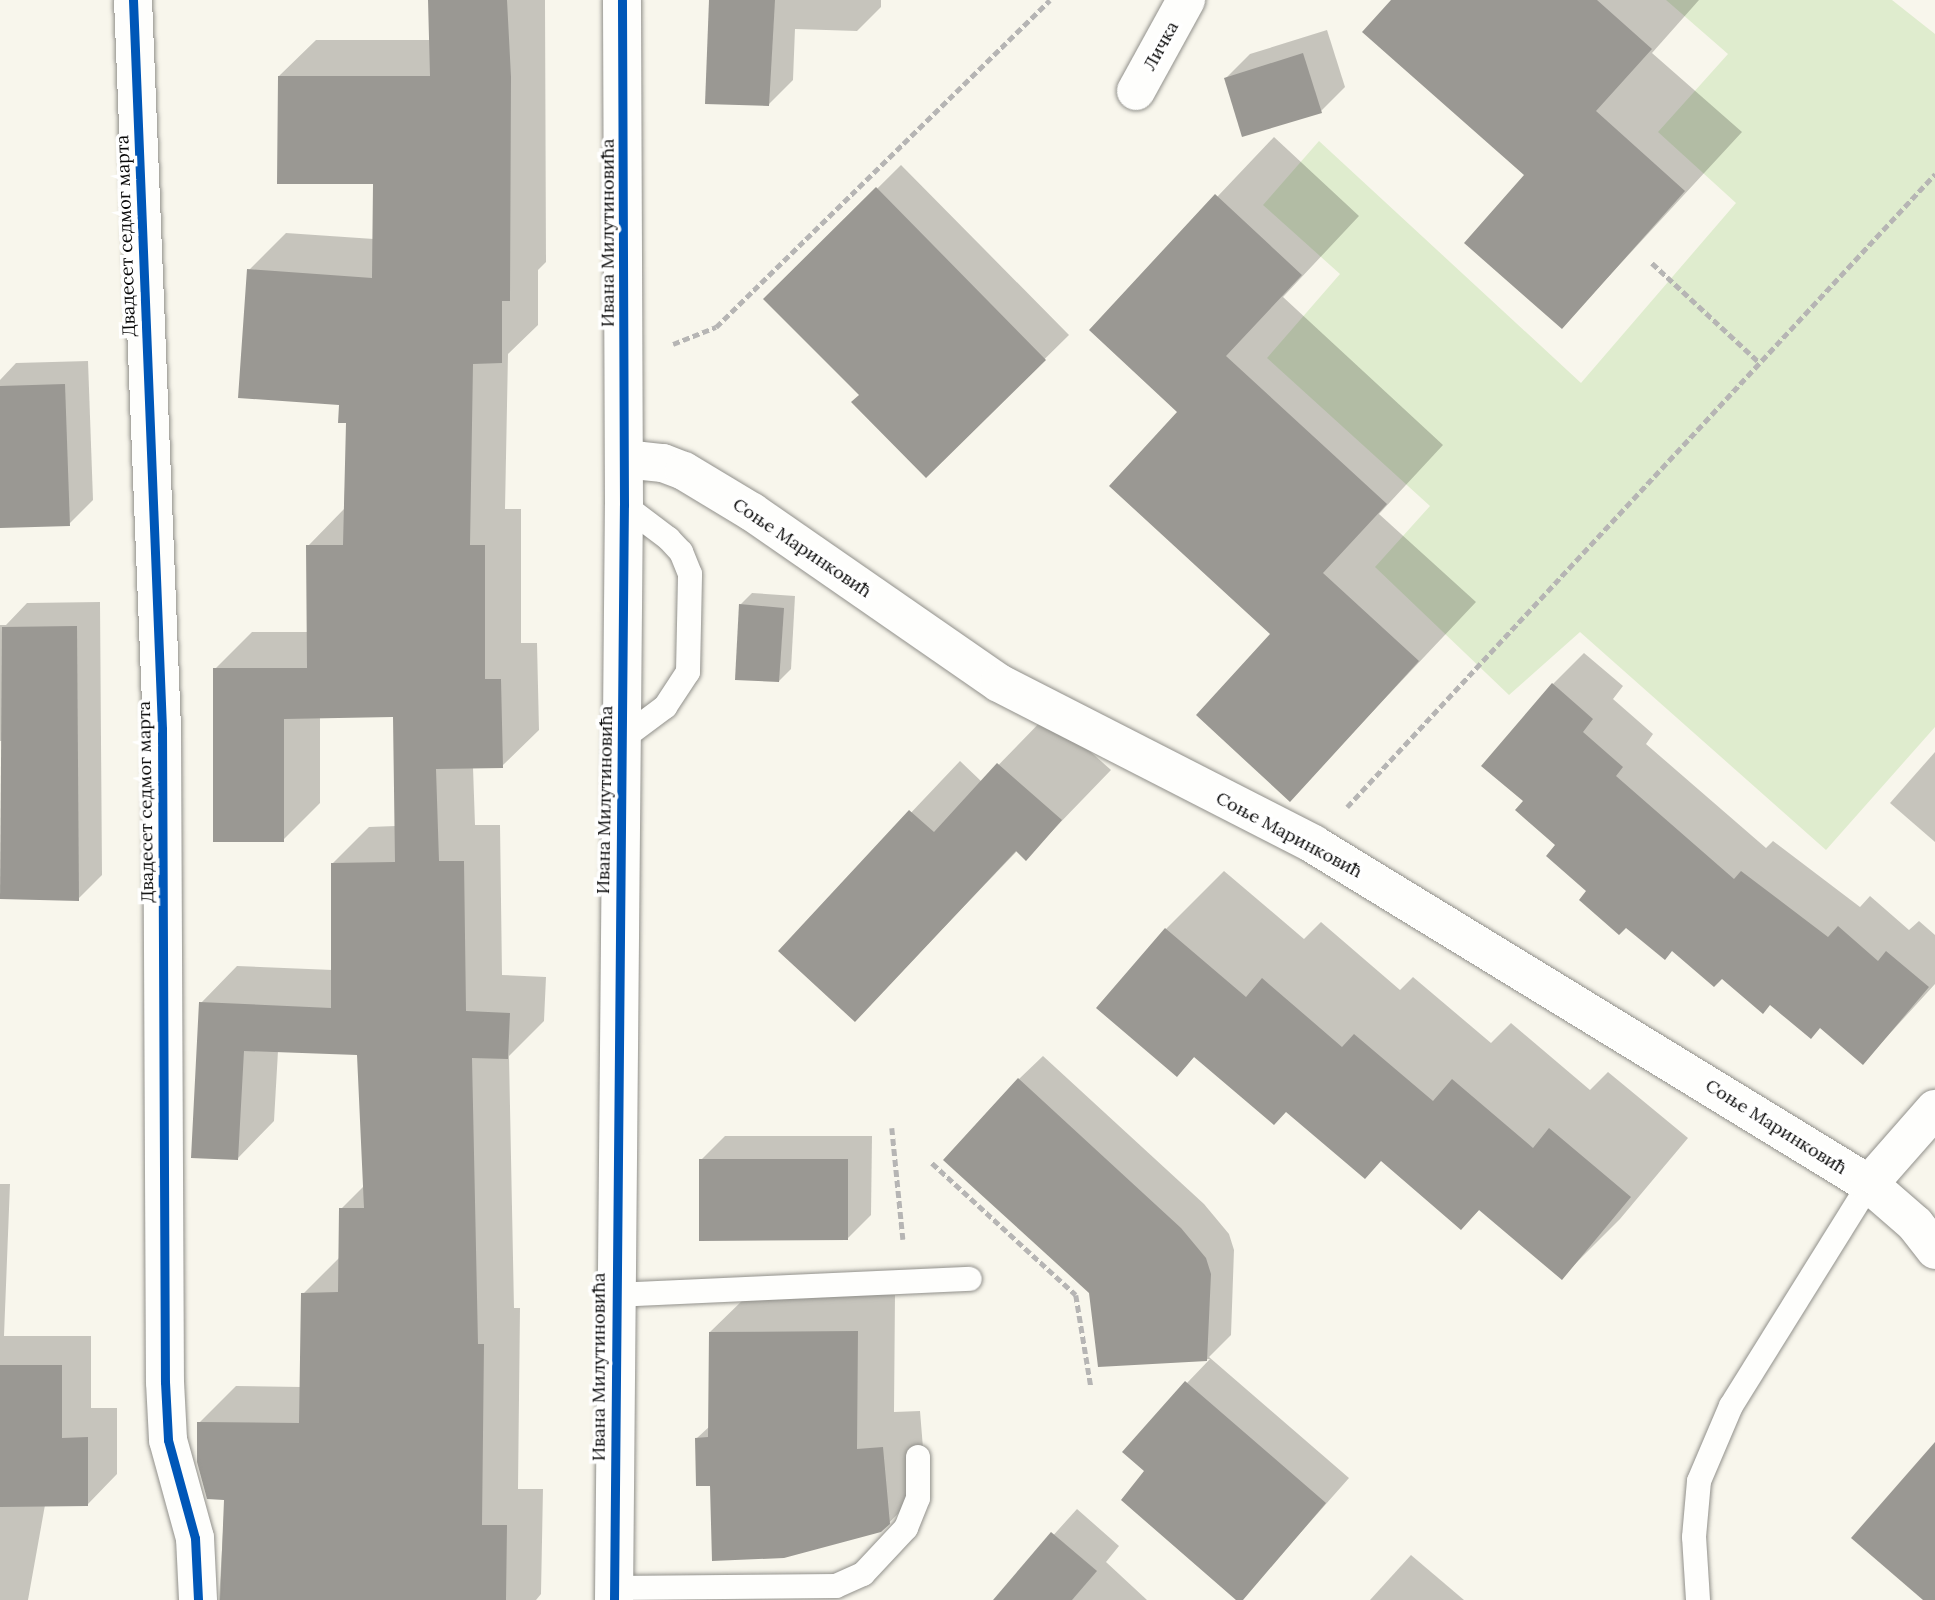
<!DOCTYPE html>
<meta charset="utf-8">
<style>
body{margin:0}
#map{position:relative;width:1935px;height:1600px;overflow:hidden;background:#f8f6ec;font-family:Lora,serif}
div>[style]{position:absolute}
.green>*{inset:0;background:#dfecce}
.shadow>*{inset:0;background:#0003}
.building>*{inset:0;background:#9a9893}
.path>*{height:4.5px;margin-top:-2.25px;transform-origin:0;background:repeating-linear-gradient(90deg,#b6b5b4 0 7px,transparent 0 10.5px)}
.roads{filter:drop-shadow(0 0 2px #91908b) drop-shadow(0 0 2px #91908b)}
.service>*{height:24px;margin:-12px;padding:0 12px;transform-origin:12px;border-radius:12px;background:#fefefc}
.minor>*{height:38px;margin:-19px;padding:0 19px;transform-origin:19px;border-radius:19px;background:#fefefc}
.tertiary>*{height:38px;margin:-19px;padding:0 19px;transform-origin:19px;border-radius:19px;background:#fefefc}
.cycleway>*{height:9px;margin:-4.5px;padding:0 4.5px;transform-origin:4.5px;border-radius:4.5px;background:#0057b8}
span{translate:-50% -50%;white-space:nowrap;text-align:center;line-height:1.15;-webkit-text-stroke:7px #fff;paint-order:stroke}
.street-label{font-size:18px;color:#090909}
</style>
<div id="map">
<div class="green">
<div style="clip-path:polygon(1666px 0,1892px 0,1935px 34px,1935px 727px,1826px 850px,1580px 632px,1509px 695px,1375px 567px,1430px 506px,1267px 358px,1340px 274px,1263px 205px,1319px 141px,1581px 383px,1736px 203px,1658px 132px,1728px 54px)"></div>
</div>
<div class="shadow">
<div style="clip-path:polygon(430px 0,545px 0,546px 262px,538px 270px,538px 325px,508px 354px,505px 509px,521px 509px,521px 643px,537px 643px,539px 730px,502px 766px,473px 767px,475px 825px,500px 825px,502px 975px,546px 977px,544px 1021px,509px 1056px,514px 1308px,520px 1308px,518px 1489px,543px 1489px,541px 1594px,536px 1600px,219px 1600px,225px 1498px,199px 1423px,236px 1386px,302px 1387px,303px 1294px,340px 1257px,341px 1209px,365px 1185px,359px 1053px,278px 1051px,274px 1121px,238px 1158px,201px 1003px,237px 966px,333px 970px,333px 863px,369px 827px,396px 826px,394px 715px,320px 717px,320px 803px,283px 840px,215px 669px,252px 632px,308px 632px,308px 546px,344px 509px,348px 421px,340px 403px,249px 270px,286px 233px,374px 239px,375px 182px,279px 76px,316px 40px,431px 40px)"></div>
<div style="clip-path:polygon(711px 0,881px 0,881px 7px,857px 31px,795px 29px,793px 80px,769px 104px)"></div>
<div style="clip-path:polygon(1393px 0,1699px 0,1652px 53px,1742px 132px,1562px 327px,1526px 175px)"></div>
<div style="clip-path:polygon(1327px 30px,1345px 87px,1321px 111px,1226px 78px,1250px 54px)"></div>
<div style="clip-path:polygon(1274px 137px,1359px 216px,1283px 297px,1443px 445px,1379px 514px,1476px 602px,1290px 799px,1272px 634px,1179px 412px,1091px 330px)"></div>
<div style="clip-path:polygon(901px 165px,1069px 335px,926px 476px,860px 395px,766px 299px)"></div>
<div style="clip-path:polygon(88px 361px,93px 500px,69px 524px,0 526px,0 380px,16px 363px)"></div>
<div style="clip-path:polygon(752px 593px,795px 596px,791px 669px,779px 681px,740px 605px)"></div>
<div style="clip-path:polygon(100px 602px,102px 875px,78px 899px,5px 741px,0 741px,0 625px,6px 625px,27px 603px)"></div>
<div style="clip-path:polygon(1584px 653px,1623px 686px,1613px 699px,1653px 734px,1646px 744px,1766px 848px,1773px 841px,1860px 907px,1870px 896px,1909px 930px,1919px 921px,1935px 935px,1935px 984px,1863px 1063px,1821px 1027px,1673px 950px,1588px 891px,1525px 801px,1553px 684px)"></div>
<div style="clip-path:polygon(1048px 714px,1111px 770px,1026px 858px,1018px 850px,855px 1020px,780px 951px,960px 761px,982px 782px)"></div>
<div style="clip-path:polygon(1935px 752px,1935px 842px,1890px 803px)"></div>
<div style="clip-path:polygon(1224px 871px,1304px 939px,1321px 922px,1400px 990px,1413px 977px,1491px 1043px,1511px 1023px,1590px 1090px,1608px 1072px,1688px 1138px,1620px 1219px,1562px 1277px,1480px 1209px,1461px 1228px,1382px 1159px,1195px 1056px,1177px 1074px,1166px 929px)"></div>
<div style="clip-path:polygon(1043px 1056px,1204px 1204px,1229px 1234px,1234px 1250px,1231px 1335px,1209px 1357px,1349px 1478px,1241px 1600px,1147px 1471px,1187px 1383px,1210px 1359px,1099px 1365px,1091px 1292px,1019px 1079px)"></div>
<div style="clip-path:polygon(725px 1136px,872px 1136px,871px 1215px,847px 1239px,701px 1160px)"></div>
<div style="clip-path:polygon(0 1184px,10px 1184px,4px 1336px,91px 1336px,91px 1408px,117px 1408px,117px 1474px,88px 1504px,45px 1505px,28px 1600px,0 1600px)"></div>
<div style="clip-path:polygon(748px 1295px,895px 1295px,894px 1412px,920px 1411px,926px 1485px,881px 1531px,712px 1484px,697px 1438px,710px 1426px,710px 1332px)"></div>
<div style="clip-path:polygon(1077px 1509px,1119px 1546px,1106px 1562px,1147px 1600px,995px 1600px)"></div>
<div style="clip-path:polygon(1411px 1555px,1464px 1600px,1370px 1600px)"></div>
</div>
<div class="building">
<div style="clip-path:polygon(428px 0,507px 0,511px 77px,510px 301px,502px 301px,502px 363px,473px 364px,470px 545px,485px 545px,485px 679px,501px 679px,503px 768px,436px 769px,439px 861px,464px 861px,466px 1011px,510px 1013px,508px 1059px,472px 1058px,478px 1344px,484px 1344px,482px 1525px,507px 1525px,506px 1600px,220px 1600px,224px 1500px,207px 1499px,197px 1462px,197px 1422px,299px 1423px,301px 1293px,338px 1292px,339px 1208px,364px 1208px,357px 1055px,244px 1051px,238px 1160px,191px 1158px,199px 1002px,331px 1008px,331px 863px,395px 862px,393px 717px,284px 719px,284px 842px,213px 842px,213px 668px,307px 668px,306px 545px,343px 545px,346px 423px,338px 423px,339px 405px,238px 398px,247px 269px,372px 278px,373px 184px,277px 184px,278px 76px,430px 76px)"></div>
<div style="clip-path:polygon(709px 0,775px 0,769px 106px,705px 104px)"></div>
<div style="clip-path:polygon(1391px 0,1597px 0,1652px 49px,1596px 111px,1685px 191px,1562px 329px,1464px 243px,1524px 175px,1362px 32px)"></div>
<div style="clip-path:polygon(1303px 53px,1322px 113px,1242px 137px,1224px 78px)"></div>
<div style="clip-path:polygon(876px 187px,1046px 360px,926px 478px,851px 402px,859px 395px,763px 299px)"></div>
<div style="clip-path:polygon(1215px 194px,1302px 275px,1226px 356px,1387px 504px,1323px 573px,1419px 661px,1290px 802px,1196px 715px,1270px 634px,1109px 486px,1177px 412px,1089px 330px)"></div>
<div style="clip-path:polygon(65px 384px,70px 526px,0 528px,0 386px)"></div>
<div style="clip-path:polygon(739px 604px,784px 608px,779px 682px,735px 680px)"></div>
<div style="clip-path:polygon(77px 626px,79px 901px,0 899px,2px 627px)"></div>
<div style="clip-path:polygon(1552px 683px,1593px 719px,1583px 732px,1623px 767px,1616px 776px,1734px 879px,1741px 871px,1828px 937px,1838px 926px,1878px 961px,1886px 951px,1929px 987px,1863px 1065px,1820px 1028px,1811px 1039px,1770px 1005px,1763px 1014px,1722px 979px,1714px 987px,1672px 951px,1665px 960px,1626px 928px,1619px 935px,1579px 900px,1586px 891px,1546px 856px,1555px 845px,1515px 810px,1523px 801px,1481px 766px)"></div>
<div style="clip-path:polygon(997px 763px,1062px 820px,1026px 861px,1016px 851px,855px 1022px,778px 951px,909px 810px,934px 832px)"></div>
<div style="clip-path:polygon(1165px 928px,1246px 997px,1262px 978px,1342px 1047px,1354px 1034px,1433px 1101px,1452px 1079px,1533px 1148px,1549px 1128px,1631px 1197px,1562px 1280px,1479px 1210px,1461px 1230px,1381px 1161px,1365px 1179px,1286px 1112px,1274px 1125px,1194px 1057px,1177px 1077px,1096px 1008px)"></div>
<div style="clip-path:polygon(1018px 1078px,1181px 1228px,1206px 1258px,1211px 1274px,1207px 1361px,1098px 1367px,1089px 1293px,943px 1160px)"></div>
<div style="clip-path:polygon(699px 1159px,848px 1159px,848px 1240px,699px 1241px)"></div>
<div style="clip-path:polygon(858px 1331px,857px 1449px,883px 1447px,890px 1524px,881px 1532px,784px 1558px,712px 1561px,710px 1486px,696px 1486px,695px 1438px,708px 1437px,709px 1332px)"></div>
<div style="clip-path:polygon(0 1365px,62px 1365px,62px 1438px,88px 1437px,88px 1506px,0 1507px)"></div>
<div style="clip-path:polygon(1185px 1381px,1326px 1503px,1243px 1600px,1236px 1600px,1121px 1500px,1144px 1471px,1122px 1452px)"></div>
<div style="clip-path:polygon(1935px 1442px,1935px 1600px,1923px 1600px,1851px 1538px)"></div>
<div style="clip-path:polygon(1051px 1532px,1097px 1571px,1072px 1600px,993px 1600px)"></div>
</div>
<div class="path">
<div style="left:1652px;top:263px;width:146px;rotate:42.8deg"></div>
<div style="left:673px;top:344px;width:46px;rotate:-21.6deg"></div>
<div style="left:716px;top:327px;width:467px;rotate:-44.4deg"></div>
<div style="left:1347px;top:807px;width:864px;rotate:-47.11deg"></div>
<div style="left:892px;top:1128px;width:112px;rotate:84.3deg"></div>
<div style="left:932px;top:1163px;width:195px;rotate:42.5deg"></div>
<div style="left:1076px;top:1295px;width:93px;rotate:80.7deg"></div>
</div>
<div class="roads">
<div class="service">
<div style="left:622px;top:739px;width:54px;rotate:-36.7deg"></div>
<div style="left:665px;top:707px;width:42px;rotate:-56.7deg"></div>
<div style="left:688px;top:672px;width:98px;rotate:-88.8deg"></div>
<div style="left:690px;top:574px;width:24px;rotate:-112deg"></div>
<div style="left:681px;top:552px;width:18px;rotate:-133deg"></div>
<div style="left:669px;top:539px;width:56px;rotate:-142.9deg"></div>
<div style="left:615px;top:1295px;width:355px;rotate:-2.6deg"></div>
<div style="left:614px;top:1588px;width:222px;rotate:-0.5deg"></div>
<div style="left:836px;top:1586px;width:30px;rotate:-24deg"></div>
<div style="left:863px;top:1574px;width:63px;rotate:-46.9deg"></div>
<div style="left:906px;top:1528px;width:32px;rotate:-68deg"></div>
<div style="left:918px;top:1498px;width:41px;rotate:-90deg"></div>
<div style="left:1698px;top:1600px;width:63px;rotate:-93.6deg"></div>
<div style="left:1694px;top:1537px;width:56px;rotate:-84.9deg"></div>
<div style="left:1699px;top:1481px;width:82px;rotate:-66.9deg"></div>
<div style="left:1731px;top:1406px;width:261px;rotate:-58.1deg"></div>
</div>
<div class="minor">
<div style="left:133px;top:0;width:730px;rotate:87.72deg"></div>
<div style="left:162px;top:729px;width:653px;rotate:89.74deg"></div>
<div style="left:165px;top:1382px;width:58px;rotate:87deg"></div>
<div style="left:168px;top:1440px;width:102px;rotate:74.6deg"></div>
<div style="left:195px;top:1538px;width:62px;rotate:87.2deg"></div>
<div style="left:1136px;top:91px;width:104px;rotate:-61.2deg"></div>
<div style="left:624px;top:459px;width:39px;rotate:6deg"></div>
<div style="left:663px;top:463px;width:22px;rotate:21deg"></div>
<div style="left:684px;top:471px;width:79px;rotate:31.1deg"></div>
<div style="left:752px;top:512px;width:300px;rotate:34.7deg"></div>
<div style="left:999px;top:683px;width:353px;rotate:27.1deg"></div>
<div style="left:1313px;top:844px;width:652px;rotate:31.45deg"></div>
<div style="left:1869px;top:1184px;width:61px;rotate:41deg"></div>
<div style="left:1915px;top:1224px;width:33px;rotate:52deg"></div>
<div style="left:1869px;top:1184px;width:100px;rotate:-48.7deg"></div>
</div>
<div class="tertiary">
<div style="left:614px;top:1600px;width:1095px;rotate:-89.48deg"></div>
<div style="left:624px;top:505px;width:505px;rotate:-90.23deg"></div>
</div>
</div>
<div class="cycleway">
<div style="left:133px;top:0;width:730px;rotate:87.72deg"></div>
<div style="left:162px;top:729px;width:653px;rotate:89.74deg"></div>
<div style="left:165px;top:1382px;width:58px;rotate:87deg"></div>
<div style="left:168px;top:1440px;width:102px;rotate:74.6deg"></div>
<div style="left:195px;top:1538px;width:62px;rotate:87.2deg"></div>
<div style="left:614px;top:1600px;width:1095px;rotate:-89.48deg"></div>
<div style="left:624px;top:505px;width:505px;rotate:-90.23deg"></div>
</div>
<div class="street-label">
<span style="left:1161px;top:46px;rotate:-61deg">Личка</span>
<span style="left:608px;top:233px;rotate:-90deg">Ивана Милутиновића</span>
<span style="left:126px;top:236px;rotate:-92deg">Двадесет седмог марта</span>
<span style="left:802px;top:548px;rotate:34deg">Соње Маринковић</span>
<span style="left:605px;top:800px;rotate:-89deg">Ивана Милутиновића</span>
<span style="left:146px;top:802px;rotate:-91deg">Двадесет седмог марта</span>
<span style="left:1289px;top:835px;rotate:28deg">Соње Маринковић</span>
<span style="left:1776px;top:1127px;rotate:32deg">Соње Маринковић</span>
<span style="left:599px;top:1367px;rotate:-90deg">Ивана Милутиновића</span>
</div>
</div>
